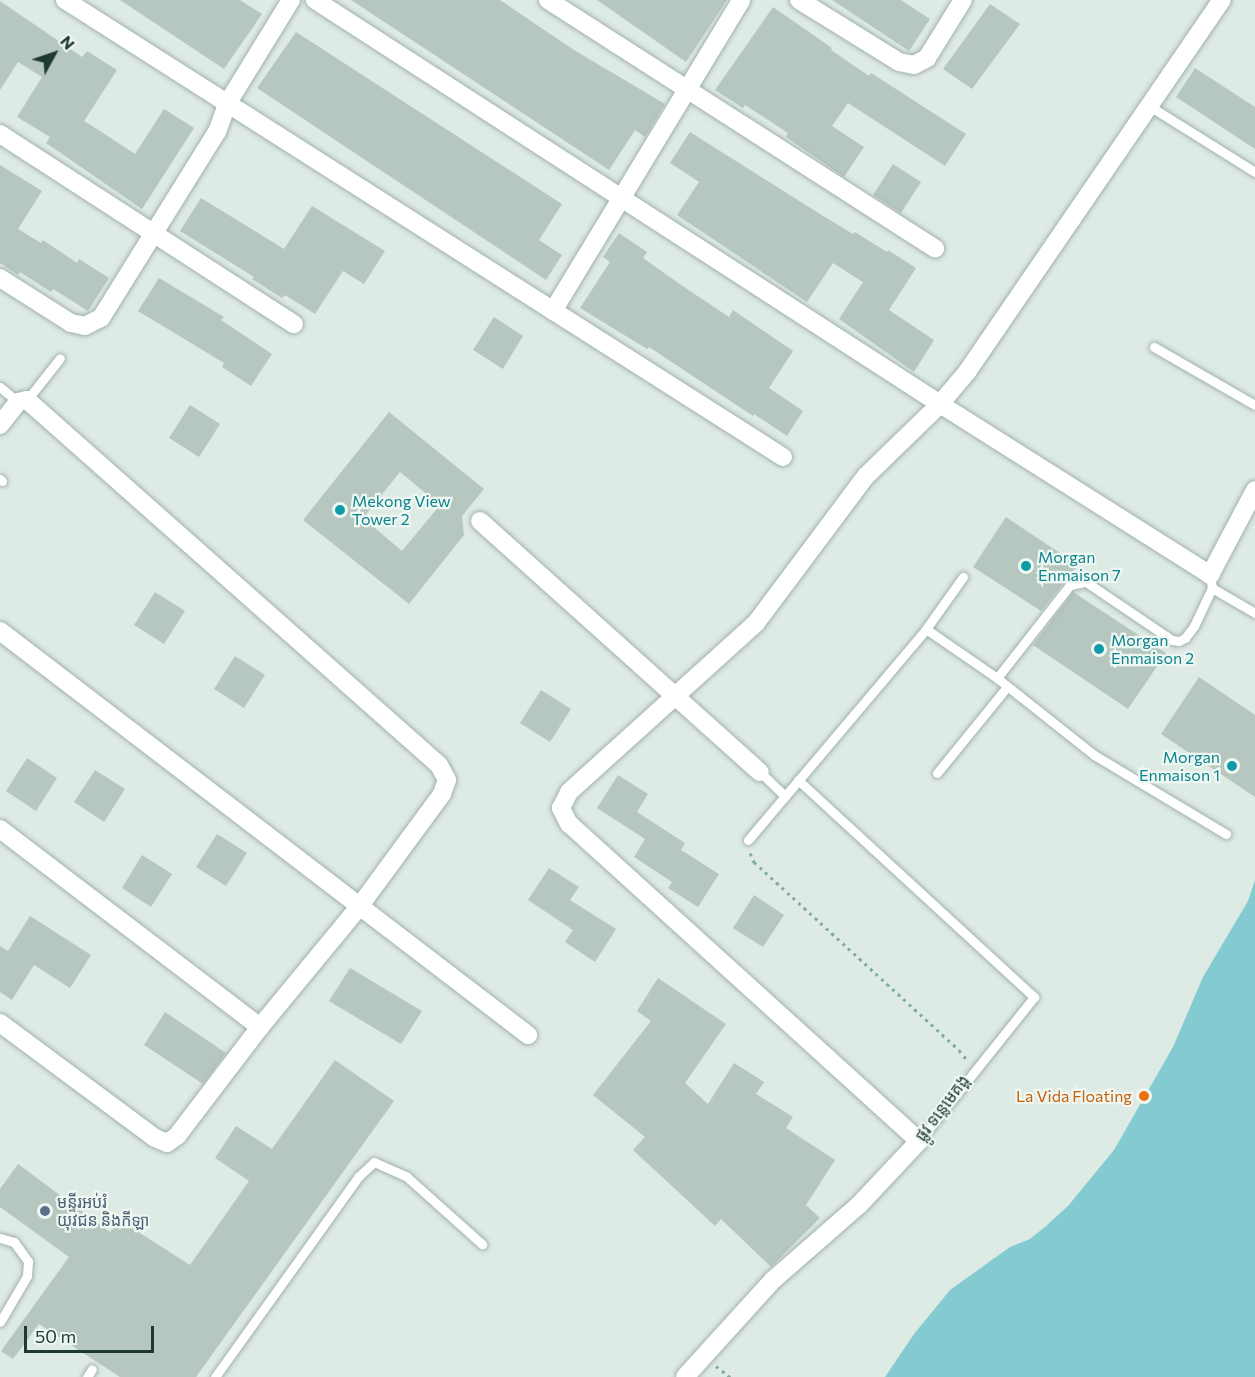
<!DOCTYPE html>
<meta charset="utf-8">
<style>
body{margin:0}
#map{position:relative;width:1255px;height:1377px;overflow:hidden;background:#deeae4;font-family:Commissioner,"Noto Sans Khmer",sans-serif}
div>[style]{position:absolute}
.water>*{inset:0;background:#84cbd1}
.building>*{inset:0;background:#b6c7bf}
.path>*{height:3px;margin-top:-1.5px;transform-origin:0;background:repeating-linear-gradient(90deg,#7eae9b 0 3px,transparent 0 7.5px)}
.roads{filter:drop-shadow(0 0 2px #a1b2aa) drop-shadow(0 0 2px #a1b2aa)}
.lane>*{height:9px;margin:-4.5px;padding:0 4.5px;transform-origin:4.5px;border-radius:4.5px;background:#fff}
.street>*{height:18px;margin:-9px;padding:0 9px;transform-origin:9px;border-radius:9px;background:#fff}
.secondary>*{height:18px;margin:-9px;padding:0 9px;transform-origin:9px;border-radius:9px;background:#fff}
.dots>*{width:16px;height:16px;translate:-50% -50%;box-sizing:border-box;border:3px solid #eef7f2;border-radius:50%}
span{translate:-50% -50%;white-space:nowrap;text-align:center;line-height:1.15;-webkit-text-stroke:4.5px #eef7f2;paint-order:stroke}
.culture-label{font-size:16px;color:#0d838f}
.left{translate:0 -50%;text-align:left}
.right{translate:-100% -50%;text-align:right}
.food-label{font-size:16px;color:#c56008}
.street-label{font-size:16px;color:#1f3a30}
.service-label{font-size:16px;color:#4e5e75}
.north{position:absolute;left:24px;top:24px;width:60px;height:60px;-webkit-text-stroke:4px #eef7f2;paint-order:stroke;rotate:50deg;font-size:16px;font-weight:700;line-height:24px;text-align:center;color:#1f3a30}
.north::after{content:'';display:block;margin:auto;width:21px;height:27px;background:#1f3a30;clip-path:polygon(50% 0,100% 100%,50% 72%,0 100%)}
.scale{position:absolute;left:24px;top:1326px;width:130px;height:27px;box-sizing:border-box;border:3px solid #1f3a30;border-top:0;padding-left:8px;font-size:18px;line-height:21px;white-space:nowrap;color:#1f3a30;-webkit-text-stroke:4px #eef7f2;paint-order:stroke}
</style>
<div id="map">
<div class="water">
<div style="clip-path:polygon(1255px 880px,1255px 1377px,885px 1377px,914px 1334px,950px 1290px,1010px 1247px,1030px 1239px,1046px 1226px,1068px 1206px,1114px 1150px,1173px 1047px,1203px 977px,1248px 901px)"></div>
</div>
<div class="building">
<div style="clip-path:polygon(120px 0,240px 0,262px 14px,224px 69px)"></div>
<div style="clip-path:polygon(351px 0,500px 0,574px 50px,665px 104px,645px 137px,635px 130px,609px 170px)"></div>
<div style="clip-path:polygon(597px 0,727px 0,686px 62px)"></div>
<div style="clip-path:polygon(832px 0,901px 0,930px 19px,909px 51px)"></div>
<div style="clip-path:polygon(0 1px,82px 57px,87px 51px,117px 70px,84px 121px,97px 129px,135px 154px,164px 109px,194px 128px,142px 209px,46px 143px,50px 137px,17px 117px,42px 77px,18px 62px,0 90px)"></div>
<div style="clip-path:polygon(990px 4px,1020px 24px,972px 89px,943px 69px)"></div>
<div style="clip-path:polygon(773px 7px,832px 48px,831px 50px,869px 76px,871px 73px,966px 134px,945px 166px,848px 103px,832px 126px,864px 147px,844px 177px,786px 137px,788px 133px,745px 105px,743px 108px,715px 90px)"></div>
<div style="clip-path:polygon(296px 32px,562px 204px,539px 240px,562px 255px,546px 280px,257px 88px)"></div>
<div style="clip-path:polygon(1195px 68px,1255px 107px,1255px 149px,1176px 97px)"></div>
<div style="clip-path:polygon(690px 132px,820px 214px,853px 234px,855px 232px,887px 252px,888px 250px,916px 268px,889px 310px,934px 340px,914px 372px,839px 319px,863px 282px,833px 263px,807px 302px,677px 215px,699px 182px,670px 163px)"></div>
<div style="clip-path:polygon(893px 164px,921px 182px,901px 213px,873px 195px)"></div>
<div style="clip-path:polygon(0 165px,42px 191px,18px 229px,41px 243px,43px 240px,77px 263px,79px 259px,109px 278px,88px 311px,53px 289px,51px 292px,20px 272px,18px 275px,0 263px)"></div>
<div style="clip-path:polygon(201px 198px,284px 249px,312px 206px,385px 251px,364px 284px,343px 271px,315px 314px,285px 295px,282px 298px,252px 279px,254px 277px,180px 231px)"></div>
<div style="clip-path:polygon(619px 233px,647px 252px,643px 258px,684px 287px,729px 317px,733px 310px,793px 351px,769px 388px,803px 411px,787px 436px,754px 414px,753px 416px,649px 347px,647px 349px,580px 308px,610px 262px,603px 257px)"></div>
<div style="clip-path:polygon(159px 278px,224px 317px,221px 320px,272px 354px,251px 386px,222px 367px,224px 363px,138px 311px)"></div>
<div style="clip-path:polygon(494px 317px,523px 336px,503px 369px,473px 350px)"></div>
<div style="clip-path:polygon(190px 405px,220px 424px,199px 457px,169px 438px)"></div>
<div style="clip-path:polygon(evenodd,389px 412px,484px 489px,462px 516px,464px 535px,409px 604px,303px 520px,389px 412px,400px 472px,440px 505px,402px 551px,363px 518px,400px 472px)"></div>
<div style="clip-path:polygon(1006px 517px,1078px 565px,1041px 611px,973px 567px)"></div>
<div style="clip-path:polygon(155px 592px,185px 611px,164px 644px,134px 625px)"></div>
<div style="clip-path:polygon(1073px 592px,1166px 653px,1128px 709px,1033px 645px)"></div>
<div style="clip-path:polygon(235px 656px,265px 675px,244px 708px,214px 689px)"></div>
<div style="clip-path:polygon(1199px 677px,1255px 715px,1255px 797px,1161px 734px)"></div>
<div style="clip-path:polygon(541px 690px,571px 709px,550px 742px,520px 723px)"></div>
<div style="clip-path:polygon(27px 758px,57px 778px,36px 811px,6px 791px)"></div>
<div style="clip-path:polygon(95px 770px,125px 789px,104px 822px,74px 802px)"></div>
<div style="clip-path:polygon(618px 775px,648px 794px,637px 812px,685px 843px,681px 850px,719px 874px,698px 907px,668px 888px,672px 882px,634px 857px,645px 839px,597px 808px)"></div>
<div style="clip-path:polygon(217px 834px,247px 853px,226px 886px,196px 867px)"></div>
<div style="clip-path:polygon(142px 855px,172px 874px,151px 907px,122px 888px)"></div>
<div style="clip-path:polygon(549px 868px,579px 887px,570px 900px,616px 929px,595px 962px,565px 942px,573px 930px,528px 900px)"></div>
<div style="clip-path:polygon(754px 895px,784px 915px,763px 947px,733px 928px)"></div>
<div style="clip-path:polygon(30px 916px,91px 955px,70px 988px,34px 965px,12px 1000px,0 992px,0 946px,8px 951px)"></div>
<div style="clip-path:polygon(350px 968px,422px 1011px,401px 1044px,329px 1001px)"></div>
<div style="clip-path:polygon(658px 978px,726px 1024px,685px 1083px,708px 1104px,734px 1063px,764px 1082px,756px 1094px,793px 1117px,786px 1128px,835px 1160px,806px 1205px,820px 1218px,771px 1267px,721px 1219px,715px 1226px,633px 1150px,645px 1137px,593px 1095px,651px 1021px,637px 1011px)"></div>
<div style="clip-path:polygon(165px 1012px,226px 1053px,203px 1084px,144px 1045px)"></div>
<div style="clip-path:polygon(335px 1060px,394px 1101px,196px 1377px,120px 1377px,39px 1324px,13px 1359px,1px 1351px,69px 1257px,0 1207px,0 1189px,18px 1164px,110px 1232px,118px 1219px,190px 1265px,249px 1181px,215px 1158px,236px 1126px,272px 1149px)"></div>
</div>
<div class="path">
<div style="left:750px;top:853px;width:10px;rotate:66deg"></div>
<div style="left:754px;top:862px;width:278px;rotate:42.5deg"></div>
<div style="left:959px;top:1050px;width:14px;rotate:51deg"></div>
<div style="left:716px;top:1366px;width:18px;rotate:38deg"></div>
</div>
<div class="roads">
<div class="lane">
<div style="left:1151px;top:107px;width:123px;rotate:32deg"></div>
<div style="left:1154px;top:347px;width:116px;rotate:29.9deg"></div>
<div style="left:0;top:387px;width:23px;rotate:40deg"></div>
<div style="left:27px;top:400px;width:53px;rotate:-51.8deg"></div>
<div style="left:0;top:479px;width:3px;rotate:45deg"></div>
<div style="left:1212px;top:588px;width:50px;rotate:30.2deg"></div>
<div style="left:926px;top:629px;width:86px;rotate:34.6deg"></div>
<div style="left:997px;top:678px;width:124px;rotate:38.4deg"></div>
<div style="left:1094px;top:755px;width:154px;rotate:30.9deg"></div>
<div style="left:997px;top:678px;width:118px;rotate:-51.9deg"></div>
<div style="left:1070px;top:585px;width:16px;rotate:-11deg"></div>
<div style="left:1086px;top:582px;width:104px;rotate:34deg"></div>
<div style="left:1172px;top:640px;width:7px;rotate:8deg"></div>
<div style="left:1179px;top:641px;width:7px;rotate:-27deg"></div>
<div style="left:1185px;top:638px;width:15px;rotate:-53deg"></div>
<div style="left:1194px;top:626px;width:42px;rotate:-64.7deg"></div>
<div style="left:1212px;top:588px;width:13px;rotate:-99deg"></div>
<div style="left:760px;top:772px;width:35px;rotate:44deg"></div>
<div style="left:937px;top:773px;width:111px;rotate:-50.9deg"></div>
<div style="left:798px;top:780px;width:321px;rotate:42.6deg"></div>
<div style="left:1034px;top:997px;width:184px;rotate:128.6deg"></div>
<div style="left:748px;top:840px;width:276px;rotate:-49.8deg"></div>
<div style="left:926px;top:629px;width:64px;rotate:-54.6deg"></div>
<div style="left:0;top:1238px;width:15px;rotate:16deg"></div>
<div style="left:14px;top:1242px;width:24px;rotate:54deg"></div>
<div style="left:28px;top:1261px;width:15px;rotate:94deg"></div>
<div style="left:27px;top:1276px;width:53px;rotate:120.4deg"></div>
<div style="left:87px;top:1377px;width:9px;rotate:-58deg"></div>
<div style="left:215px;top:1377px;width:246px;rotate:-54.4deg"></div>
<div style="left:358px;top:1177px;width:22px;rotate:-43deg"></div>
<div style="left:374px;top:1162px;width:36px;rotate:24deg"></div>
<div style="left:407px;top:1177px;width:101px;rotate:41.8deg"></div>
</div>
<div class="street">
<div style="left:65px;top:0;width:851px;rotate:32.48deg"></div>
<div style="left:315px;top:0;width:744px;rotate:32.88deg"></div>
<div style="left:940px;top:404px;width:42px;rotate:-49.8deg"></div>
<div style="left:967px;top:372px;width:451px;rotate:-55.6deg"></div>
<div style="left:548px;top:0;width:460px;rotate:32.7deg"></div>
<div style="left:799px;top:0;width:118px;rotate:31.8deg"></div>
<div style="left:899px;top:62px;width:15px;rotate:11deg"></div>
<div style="left:914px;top:65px;width:15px;rotate:-28deg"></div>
<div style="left:927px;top:58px;width:68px;rotate:-58.2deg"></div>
<div style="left:0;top:134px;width:350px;rotate:32.9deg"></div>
<div style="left:0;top:278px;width:84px;rotate:32.4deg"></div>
<div style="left:71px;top:323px;width:14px;rotate:12deg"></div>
<div style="left:85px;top:326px;width:18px;rotate:-27deg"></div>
<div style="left:101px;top:318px;width:219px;rotate:-58.1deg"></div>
<div style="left:217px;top:132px;width:30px;rotate:-70deg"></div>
<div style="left:227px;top:104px;width:122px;rotate:-58.4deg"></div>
<div style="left:553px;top:311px;width:363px;rotate:-58.8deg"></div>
<div style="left:0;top:425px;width:29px;rotate:-52deg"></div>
<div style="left:18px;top:402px;width:9px;rotate:-13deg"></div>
<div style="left:27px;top:400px;width:550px;rotate:41.54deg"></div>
<div style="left:439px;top:765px;width:17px;rotate:62deg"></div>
<div style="left:447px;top:780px;width:15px;rotate:110deg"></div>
<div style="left:442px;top:794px;width:140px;rotate:126.3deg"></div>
<div style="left:359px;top:907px;width:156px;rotate:129.5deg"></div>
<div style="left:260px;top:1027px;width:137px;rotate:127.3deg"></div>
<div style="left:177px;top:1136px;width:12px;rotate:145deg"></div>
<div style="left:167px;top:1143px;width:13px;rotate:-157deg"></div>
<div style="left:155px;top:1138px;width:193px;rotate:-143.4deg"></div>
<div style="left:480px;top:521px;width:376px;rotate:41.9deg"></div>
<div style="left:0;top:631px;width:665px;rotate:37.42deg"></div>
<div style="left:0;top:829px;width:327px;rotate:37.3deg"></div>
</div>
<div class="secondary">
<div style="left:685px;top:1377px;width:131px;rotate:-47.8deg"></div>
<div style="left:773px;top:1280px;width:114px;rotate:-41.1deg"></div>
<div style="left:859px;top:1205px;width:88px;rotate:-46.8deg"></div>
<div style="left:919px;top:1141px;width:472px;rotate:-137.8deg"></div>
<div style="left:569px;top:824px;width:18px;rotate:-117deg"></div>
<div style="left:561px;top:808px;width:18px;rotate:-63deg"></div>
<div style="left:569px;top:792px;width:252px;rotate:-42.1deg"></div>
<div style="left:756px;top:623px;width:184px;rotate:-53.2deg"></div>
<div style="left:866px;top:476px;width:103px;rotate:-44.2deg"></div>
<div style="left:940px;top:404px;width:320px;rotate:32.3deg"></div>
<div style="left:1210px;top:575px;width:96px;rotate:-62.1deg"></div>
</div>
</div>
<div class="dots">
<div style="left:340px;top:510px;background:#0f9aa8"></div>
<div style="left:1026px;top:566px;background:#0f9aa8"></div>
<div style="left:1099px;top:649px;background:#0f9aa8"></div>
<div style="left:1232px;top:766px;background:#0f9aa8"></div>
<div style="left:1144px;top:1096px;background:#e8710a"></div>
<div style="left:45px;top:1211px;background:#5c6f8a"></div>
</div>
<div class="culture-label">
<span class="left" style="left:352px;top:510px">Mekong View<br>Tower 2</span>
<span class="left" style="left:1038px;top:566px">Morgan<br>Enmaison 7</span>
<span class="left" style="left:1111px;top:649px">Morgan<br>Enmaison 2</span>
<span class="right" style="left:1220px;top:766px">Morgan<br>Enmaison 1</span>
</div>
<div class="food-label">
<span class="right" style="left:1132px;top:1096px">La Vida Floating</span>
</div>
<div class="street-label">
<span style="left:942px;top:1108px;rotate:-53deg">ផ្លូវ ទន្លេមេគង្គ</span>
</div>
<div class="service-label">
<span class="left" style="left:57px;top:1211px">មន្ទីរអប់រំ<br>យុវជន និងកីឡា</span>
</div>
<div class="north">N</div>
<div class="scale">50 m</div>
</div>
